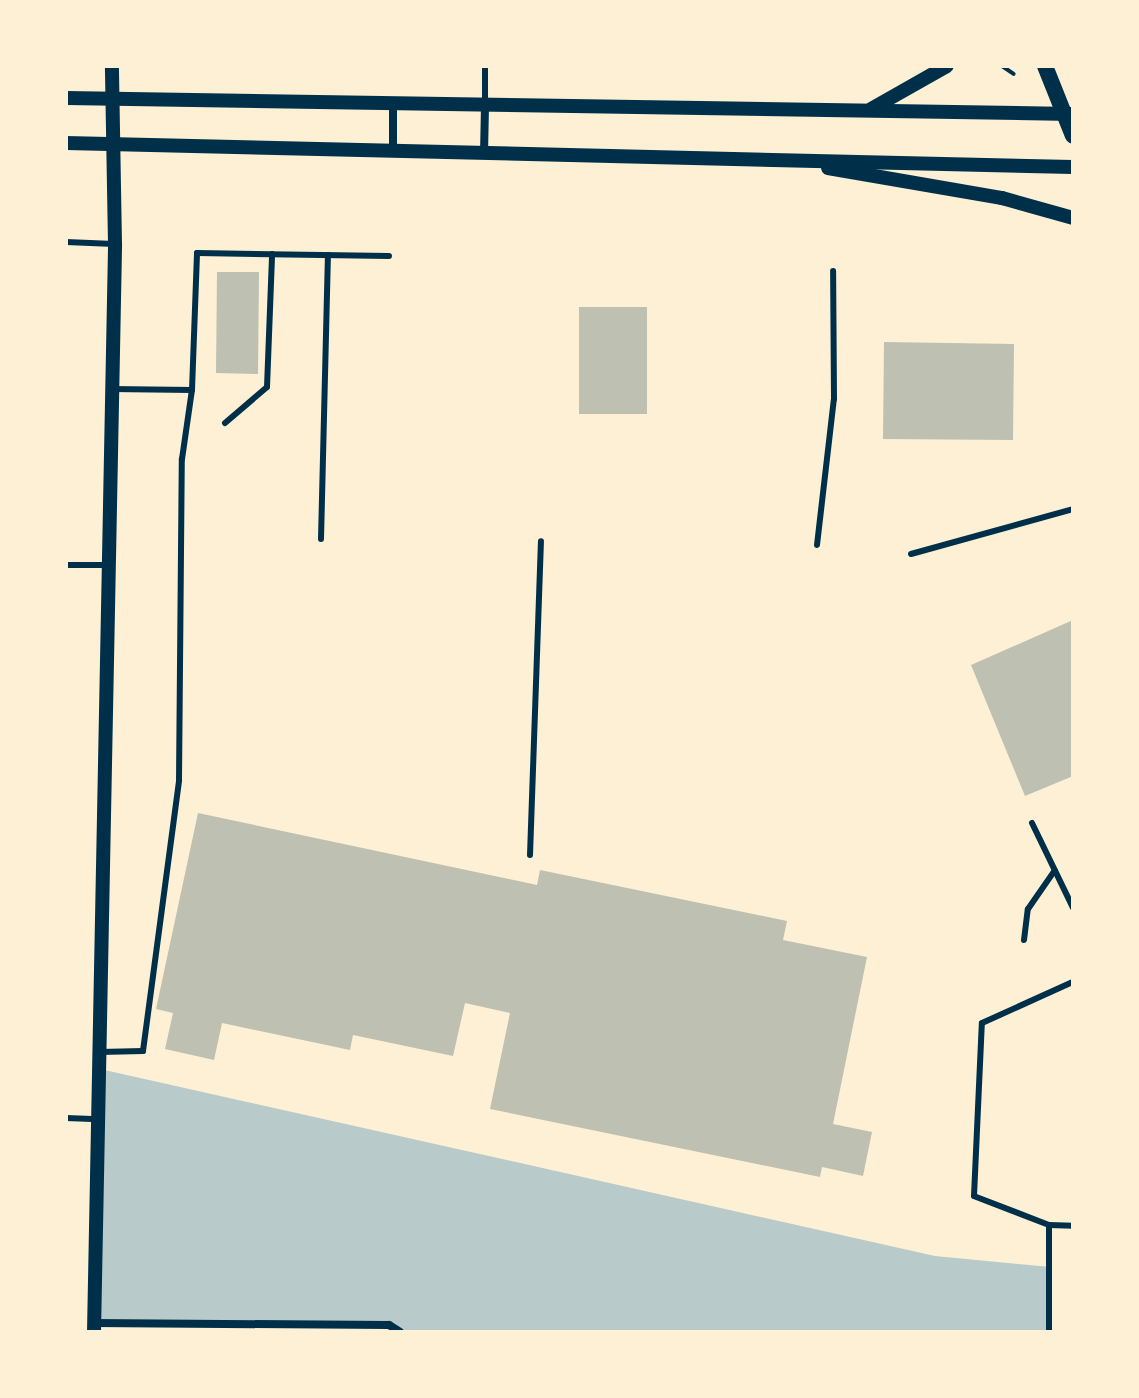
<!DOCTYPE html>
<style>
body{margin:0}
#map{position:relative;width:1139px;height:1398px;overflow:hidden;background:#fdf0d5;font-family:"Varela Round",sans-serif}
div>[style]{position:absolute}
.green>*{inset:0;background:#b9caca}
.building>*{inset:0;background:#bec0b2}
.path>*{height:4px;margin:-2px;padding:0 2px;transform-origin:2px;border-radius:2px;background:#003049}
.service>*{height:6px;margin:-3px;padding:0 3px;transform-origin:3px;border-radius:3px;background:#003049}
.minor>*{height:8px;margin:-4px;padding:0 4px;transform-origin:4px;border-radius:4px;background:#003049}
.tertiary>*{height:14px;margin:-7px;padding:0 7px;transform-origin:7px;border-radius:7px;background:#003049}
.secondary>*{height:16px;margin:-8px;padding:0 8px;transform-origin:8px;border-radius:8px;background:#003049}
span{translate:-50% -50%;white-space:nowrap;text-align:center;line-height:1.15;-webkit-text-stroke:8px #fdf0d5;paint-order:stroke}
.frame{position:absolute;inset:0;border:68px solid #fdf0d5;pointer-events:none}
</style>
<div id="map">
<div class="green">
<div style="clip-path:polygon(100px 1069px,935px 1256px,1050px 1267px,1049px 1332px,400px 1332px,389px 1325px,94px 1323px)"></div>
</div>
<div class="building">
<div style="clip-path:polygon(217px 272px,259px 272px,258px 374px,216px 373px)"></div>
<div style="clip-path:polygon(579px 307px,647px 307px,647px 414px,579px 414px)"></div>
<div style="clip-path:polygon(884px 342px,1014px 344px,1013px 440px,883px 439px)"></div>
<div style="clip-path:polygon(1073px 620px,1073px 776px,1025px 796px,971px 665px)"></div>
<div style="clip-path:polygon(198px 813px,537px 885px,540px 870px,787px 921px,783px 940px,867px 957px,833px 1124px,872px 1132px,863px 1176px,822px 1167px,820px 1177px,490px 1109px,510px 1013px,465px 1003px,453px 1056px,353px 1035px,350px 1050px,222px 1023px,214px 1060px,165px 1049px,173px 1013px,156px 1009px)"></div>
</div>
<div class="path">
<div style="left:1002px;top:66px;width:14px;rotate:34deg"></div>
</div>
<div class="service">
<div style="left:485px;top:102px;width:36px;rotate:-90deg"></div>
<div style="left:66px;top:242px;width:48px;rotate:2.4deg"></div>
<div style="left:111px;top:389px;width:81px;rotate:0.7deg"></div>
<div style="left:225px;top:423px;width:55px;rotate:-40.6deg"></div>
<div style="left:267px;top:387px;width:133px;rotate:-87.8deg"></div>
<div style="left:321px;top:539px;width:284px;rotate:-88.6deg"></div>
<div style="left:817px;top:545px;width:147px;rotate:-83.4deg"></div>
<div style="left:834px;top:399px;width:128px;rotate:-90.4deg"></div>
<div style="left:911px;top:554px;width:168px;rotate:-15.5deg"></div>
<div style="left:66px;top:565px;width:40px"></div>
<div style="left:1032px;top:823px;width:94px;rotate:64.2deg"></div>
<div style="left:530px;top:855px;width:314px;rotate:-88deg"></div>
<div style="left:1024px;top:940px;width:31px;rotate:-83deg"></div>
<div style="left:1028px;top:909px;width:47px;rotate:-55.3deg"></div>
<div style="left:100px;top:1052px;width:43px;rotate:-1.3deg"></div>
<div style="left:143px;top:1051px;width:273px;rotate:-82.4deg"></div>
<div style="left:179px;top:780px;width:321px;rotate:-89.5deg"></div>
<div style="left:182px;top:459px;width:70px;rotate:-81.8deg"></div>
<div style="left:192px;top:390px;width:137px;rotate:-87.9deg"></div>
<div style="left:197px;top:253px;width:192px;rotate:0.9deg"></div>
<div style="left:66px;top:1118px;width:33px;rotate:2deg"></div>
<div style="left:1049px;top:1225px;width:80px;rotate:-158.9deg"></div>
<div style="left:974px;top:1196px;width:173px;rotate:-87.4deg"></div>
<div style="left:982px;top:1023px;width:100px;rotate:-24.3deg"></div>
<div style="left:1049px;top:1332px;width:107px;rotate:-90deg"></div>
<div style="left:1049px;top:1225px;width:24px;rotate:2deg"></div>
</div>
<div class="minor">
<div style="left:393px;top:105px;width:46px;rotate:90deg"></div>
<div style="left:484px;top:154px;width:48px;rotate:-88.8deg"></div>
<div style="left:94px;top:1323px;width:295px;rotate:0.4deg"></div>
<div style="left:389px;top:1325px;width:13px;rotate:32deg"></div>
</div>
<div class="tertiary">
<div style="left:66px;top:98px;width:1007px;rotate:0.91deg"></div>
<div style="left:871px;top:109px;width:87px;rotate:-29.5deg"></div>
<div style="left:66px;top:143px;width:1007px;rotate:1.37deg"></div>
<div style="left:828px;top:168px;width:177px;rotate:9.8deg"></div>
<div style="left:1002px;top:198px;width:74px;rotate:15.7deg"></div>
<div style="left:94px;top:1332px;width:1088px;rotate:-88.89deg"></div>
<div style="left:115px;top:244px;width:178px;rotate:-91deg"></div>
</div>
<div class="secondary">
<div style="left:1045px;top:66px;width:75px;rotate:68.2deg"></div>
</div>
<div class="frame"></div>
</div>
